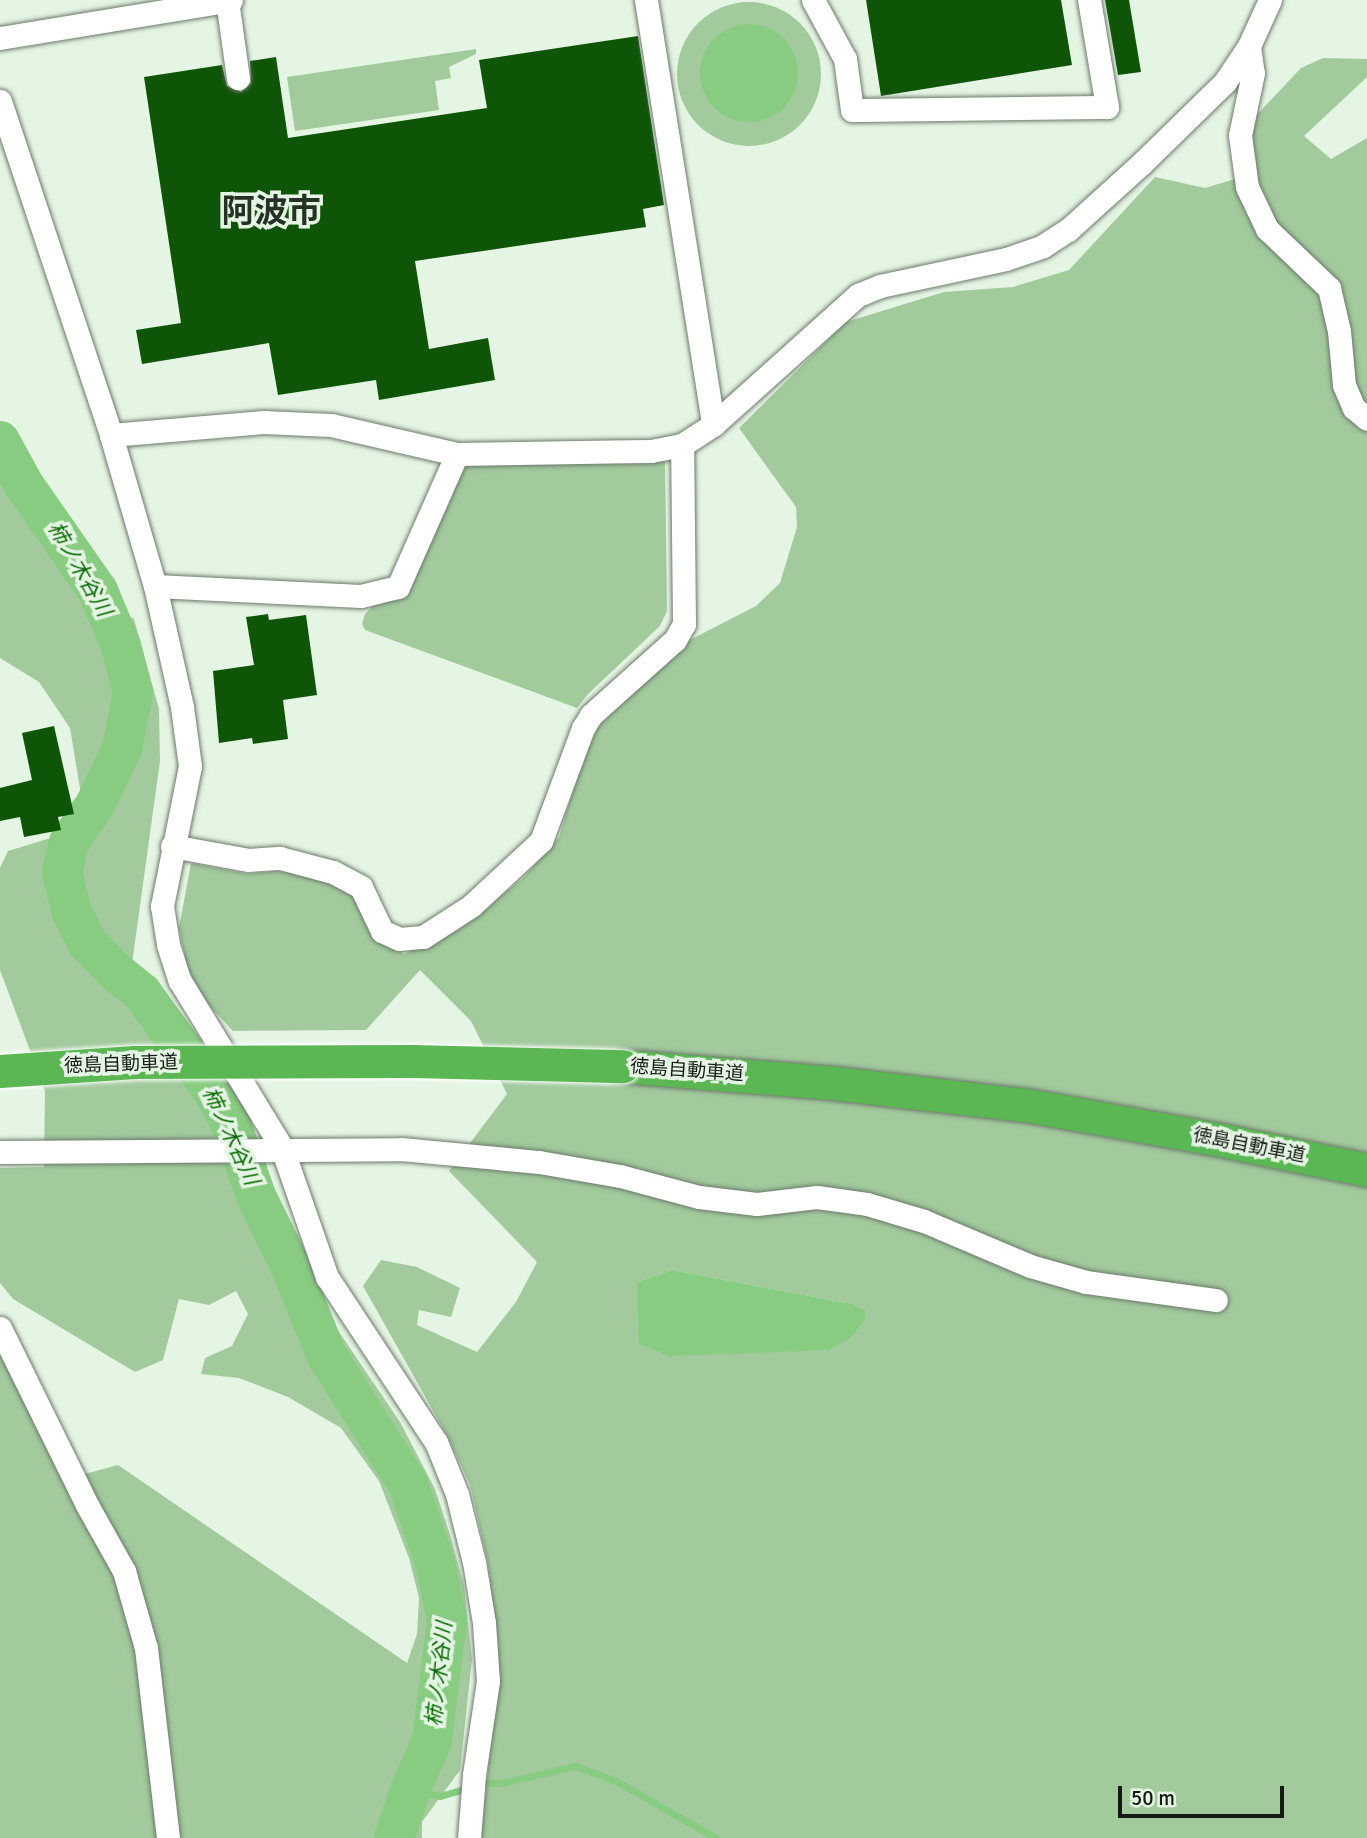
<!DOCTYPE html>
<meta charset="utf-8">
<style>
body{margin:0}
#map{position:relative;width:1367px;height:1838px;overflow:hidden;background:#e5f5e3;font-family:Signika,"Noto Sans JP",sans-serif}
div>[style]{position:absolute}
.green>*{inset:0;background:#a2ca9d}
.round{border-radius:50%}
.water>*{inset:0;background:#88cc81}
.stream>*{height:7px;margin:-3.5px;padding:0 3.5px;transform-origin:3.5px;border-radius:3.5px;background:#88cc81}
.river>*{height:40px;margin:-20px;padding:0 20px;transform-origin:20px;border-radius:20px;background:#88cc81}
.building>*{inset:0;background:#0e5508}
.roads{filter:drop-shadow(0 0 2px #6c7a6b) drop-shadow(0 0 2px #6c7a6b)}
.minor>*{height:23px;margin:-11.5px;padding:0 11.5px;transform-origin:11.5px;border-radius:11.5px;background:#fff}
.highway>*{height:33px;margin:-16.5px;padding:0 16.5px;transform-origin:16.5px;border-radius:16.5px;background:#5bb753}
.bridges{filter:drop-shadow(0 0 2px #fff) drop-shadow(0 0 2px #fff)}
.highway-bridge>*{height:33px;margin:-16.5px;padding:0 16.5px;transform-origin:16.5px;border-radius:16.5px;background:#5bb753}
span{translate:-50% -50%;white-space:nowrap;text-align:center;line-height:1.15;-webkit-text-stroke:7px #e5f5e3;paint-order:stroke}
.street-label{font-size:19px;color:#161b15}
.water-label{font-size:21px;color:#056a00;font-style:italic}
.town-label{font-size:33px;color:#253124;font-weight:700}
.scale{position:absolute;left:1118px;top:1786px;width:166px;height:32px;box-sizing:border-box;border:4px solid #161b15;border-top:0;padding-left:9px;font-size:21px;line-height:24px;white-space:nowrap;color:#161b15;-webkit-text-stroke:5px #e5f5e3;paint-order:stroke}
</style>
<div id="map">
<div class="green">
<div class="round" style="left:677px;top:2px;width:144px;height:144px"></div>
<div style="clip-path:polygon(476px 49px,476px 54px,449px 67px,451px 78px,435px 81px,439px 110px,295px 131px,287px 77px)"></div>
<div style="clip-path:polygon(evenodd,1323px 58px,1367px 59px,1367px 77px,1304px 136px,1331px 159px,1367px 138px,1367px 1838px,481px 1838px,499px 1665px,488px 1563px,470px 1485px,449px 1439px,363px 1286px,381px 1260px,417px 1267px,460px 1288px,451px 1317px,419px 1310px,417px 1325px,477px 1352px,516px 1302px,537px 1262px,449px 1171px,507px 1094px,471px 1021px,420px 970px,366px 1030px,233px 1031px,203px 999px,187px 967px,179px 928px,191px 863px,248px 874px,276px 871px,323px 877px,353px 897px,374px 935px,404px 954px,476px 917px,523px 878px,559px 837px,578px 773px,598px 727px,684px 643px,756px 606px,780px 583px,797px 527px,796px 507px,739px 428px,846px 322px,944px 292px,1013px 287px,1069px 270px,1155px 177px,1205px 188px,1242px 177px,1253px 119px,1301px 68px,1323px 58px,672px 1270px,852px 1304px,637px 1282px,672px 1270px)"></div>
<div style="clip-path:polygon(0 454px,84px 589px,134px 619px,159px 709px,160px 761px,127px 1000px,206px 1096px,261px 1231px,335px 1326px,400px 1422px,435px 1489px,451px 1538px,464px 1586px,472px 1659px,460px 1770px,422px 1822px,422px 1838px,0 1838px,0 1346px,66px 1479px,118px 1465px,407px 1663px,417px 1634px,419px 1598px,409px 1558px,379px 1481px,341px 1428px,288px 1397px,239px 1378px,201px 1374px,205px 1358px,232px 1346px,248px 1314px,236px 1291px,209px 1305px,179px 1299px,163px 1360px,135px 1372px,13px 1299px,0 1283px,0 1168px,44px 1167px,45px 1091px,0 970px,0 868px,8px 851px,57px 836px,72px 825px,83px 807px,70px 728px,39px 682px,0 658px)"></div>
<div style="clip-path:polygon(665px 459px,667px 611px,660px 626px,588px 694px,577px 708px,365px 630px,362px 624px,365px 614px,373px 606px,408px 595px,452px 480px,459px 470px,469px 465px)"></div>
</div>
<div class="water">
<div class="round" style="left:700px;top:24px;width:98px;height:98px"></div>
<div style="clip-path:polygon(672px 1270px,852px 1304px,865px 1311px,865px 1320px,850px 1338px,829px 1350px,669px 1356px,639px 1344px,637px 1282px)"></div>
</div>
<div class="stream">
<div style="left:410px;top:1791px;width:30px;rotate:9deg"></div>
<div style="left:440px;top:1796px;width:47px;rotate:-16.1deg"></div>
<div style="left:485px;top:1783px;width:16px"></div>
<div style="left:501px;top:1783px;width:77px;rotate:-12.8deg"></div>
<div style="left:576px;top:1766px;width:45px;rotate:20.9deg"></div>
<div style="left:618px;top:1782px;width:113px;rotate:29.7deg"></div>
</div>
<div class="river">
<div style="left:0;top:441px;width:50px;rotate:61.4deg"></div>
<div style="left:24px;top:485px;width:129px;rotate:55.1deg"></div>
<div style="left:98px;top:591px;width:60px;rotate:67.3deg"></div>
<div style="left:121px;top:646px;width:49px;rotate:75.7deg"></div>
<div style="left:133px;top:693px;width:57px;rotate:101.1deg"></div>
<div style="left:122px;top:749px;width:62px;rotate:115.7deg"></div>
<div style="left:95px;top:805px;width:45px;rotate:125.1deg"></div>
<div style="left:69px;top:842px;width:32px;rotate:103deg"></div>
<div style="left:62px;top:873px;width:40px;rotate:75.6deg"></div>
<div style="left:72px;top:912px;width:32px;rotate:64deg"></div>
<div style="left:86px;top:941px;width:42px;rotate:46deg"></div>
<div style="left:115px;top:971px;width:35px;rotate:39deg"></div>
<div style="left:142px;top:993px;width:122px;rotate:54deg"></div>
<div style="left:214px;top:1092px;width:36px;rotate:62deg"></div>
<div style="left:231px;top:1124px;width:76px;rotate:70.9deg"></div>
<div style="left:256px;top:1196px;width:79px;rotate:63.8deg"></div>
<div style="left:291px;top:1267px;width:96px;rotate:68deg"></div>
<div style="left:327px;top:1356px;width:151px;rotate:57.7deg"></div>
<div style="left:408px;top:1484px;width:83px;rotate:71.1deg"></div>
<div style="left:435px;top:1563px;width:58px;rotate:78.1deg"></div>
<div style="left:447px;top:1620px;width:121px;rotate:97.1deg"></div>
<div style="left:432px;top:1740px;width:56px;rotate:113.3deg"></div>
<div style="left:410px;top:1791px;width:50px;rotate:108.8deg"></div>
</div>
<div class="building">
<div style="clip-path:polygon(866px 0,1061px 0,1072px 65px,881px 96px)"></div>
<div style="clip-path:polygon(1105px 0,1129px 0,1141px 72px,1118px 75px)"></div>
<div style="clip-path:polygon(638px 36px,664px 205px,643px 209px,646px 227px,415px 261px,429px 349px,488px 338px,495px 380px,379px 400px,376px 380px,278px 395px,269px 343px,142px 364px,136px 330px,181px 323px,144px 77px,222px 65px,227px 86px,241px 92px,251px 83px,250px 61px,276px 57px,288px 138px,487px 108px,479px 60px)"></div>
<div style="clip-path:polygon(268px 614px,269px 620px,306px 615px,317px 695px,283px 700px,288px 739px,253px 744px,252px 738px,219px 743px,213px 671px,254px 665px,246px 617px)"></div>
<div style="clip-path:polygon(54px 726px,74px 814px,58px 817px,61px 830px,24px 837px,20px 817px,0 821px,0 788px,32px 780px,22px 733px)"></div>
</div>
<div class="roads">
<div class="minor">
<div style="left:227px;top:0;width:79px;rotate:82deg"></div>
<div style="left:646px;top:0;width:430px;rotate:81deg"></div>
<div style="left:813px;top:0;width:67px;rotate:61.5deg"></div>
<div style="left:845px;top:59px;width:51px;rotate:82.2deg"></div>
<div style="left:852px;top:110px;width:255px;rotate:-0.7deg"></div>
<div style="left:1107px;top:107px;width:109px;rotate:-99.5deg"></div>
<div style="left:0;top:38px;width:234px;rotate:-9.3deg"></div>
<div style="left:1249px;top:46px;width:27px;rotate:82deg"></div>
<div style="left:1253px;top:73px;width:63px;rotate:101.8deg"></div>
<div style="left:1240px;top:135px;width:52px;rotate:82.3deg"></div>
<div style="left:1247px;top:187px;width:47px;rotate:64.5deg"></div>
<div style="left:1267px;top:229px;width:86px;rotate:43.6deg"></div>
<div style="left:1329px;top:288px;width:44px;rotate:76.9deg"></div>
<div style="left:1339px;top:331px;width:54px;rotate:84.7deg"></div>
<div style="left:1344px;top:385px;width:25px;rotate:67deg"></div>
<div style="left:1354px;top:408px;width:17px;rotate:40deg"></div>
<div style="left:0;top:101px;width:352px;rotate:71.6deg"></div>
<div style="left:111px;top:435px;width:157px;rotate:73.8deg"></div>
<div style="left:155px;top:586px;width:124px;rotate:77.4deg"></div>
<div style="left:182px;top:707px;width:60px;rotate:82.3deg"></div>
<div style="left:190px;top:766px;width:143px;rotate:101.3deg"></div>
<div style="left:162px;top:906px;width:39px;rotate:81deg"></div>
<div style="left:168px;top:945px;width:38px;rotate:72deg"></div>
<div style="left:180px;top:981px;width:196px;rotate:58.6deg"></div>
<div style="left:282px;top:1148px;width:137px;rotate:70.8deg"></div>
<div style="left:327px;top:1277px;width:198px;rotate:56.6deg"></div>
<div style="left:436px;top:1442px;width:56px;rotate:68deg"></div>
<div style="left:457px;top:1494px;width:70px;rotate:76deg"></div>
<div style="left:474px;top:1562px;width:62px;rotate:80.7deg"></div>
<div style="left:484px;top:1623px;width:58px;rotate:86.1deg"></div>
<div style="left:488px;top:1681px;width:95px;rotate:98.5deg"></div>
<div style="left:474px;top:1775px;width:63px;rotate:94.5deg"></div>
<div style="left:111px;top:435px;width:153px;rotate:-4.9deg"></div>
<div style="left:263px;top:422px;width:68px;rotate:2.5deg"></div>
<div style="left:331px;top:425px;width:129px;rotate:13deg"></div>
<div style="left:457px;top:454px;width:194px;rotate:-0.9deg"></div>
<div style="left:651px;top:451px;width:32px;rotate:-11deg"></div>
<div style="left:682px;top:445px;width:37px;rotate:-33deg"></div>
<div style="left:713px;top:425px;width:195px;rotate:-41.9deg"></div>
<div style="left:858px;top:295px;width:24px;rotate:-22deg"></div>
<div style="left:880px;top:286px;width:129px;rotate:-12.1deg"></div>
<div style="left:1006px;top:259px;width:39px;rotate:-19deg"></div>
<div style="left:1043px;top:246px;width:30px;rotate:-33deg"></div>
<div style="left:1068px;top:230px;width:98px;rotate:-42.1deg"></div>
<div style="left:1141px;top:164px;width:117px;rotate:-44.3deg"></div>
<div style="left:1225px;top:82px;width:43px;rotate:-56.3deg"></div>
<div style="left:1249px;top:46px;width:51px;rotate:-65.5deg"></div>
<div style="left:155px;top:586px;width:206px;rotate:2.8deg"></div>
<div style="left:361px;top:596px;width:38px;rotate:-14deg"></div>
<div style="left:398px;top:587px;width:145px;rotate:-66.1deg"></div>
<div style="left:172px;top:846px;width:77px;rotate:10.4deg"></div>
<div style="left:248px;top:860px;width:32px;rotate:-4deg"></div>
<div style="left:280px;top:858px;width:55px;rotate:14.8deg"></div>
<div style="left:333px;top:872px;width:32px;rotate:28deg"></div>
<div style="left:361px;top:887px;width:49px;rotate:64.5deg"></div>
<div style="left:382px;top:931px;width:19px;rotate:25deg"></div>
<div style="left:399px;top:939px;width:24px;rotate:-5deg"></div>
<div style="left:423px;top:937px;width:57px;rotate:-32.9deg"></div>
<div style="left:471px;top:906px;width:96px;rotate:-42.9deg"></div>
<div style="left:541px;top:841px;width:121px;rotate:-69.6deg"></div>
<div style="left:583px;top:728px;width:15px;rotate:-58deg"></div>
<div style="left:591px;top:715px;width:113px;rotate:-41.8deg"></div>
<div style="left:675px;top:640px;width:18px;rotate:-61deg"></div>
<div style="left:684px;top:624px;width:179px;rotate:-90.6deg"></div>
<div style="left:0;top:1152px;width:401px;rotate:-0.4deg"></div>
<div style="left:401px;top:1149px;width:139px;rotate:5.4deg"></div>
<div style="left:539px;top:1162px;width:82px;rotate:9.8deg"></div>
<div style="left:620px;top:1176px;width:82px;rotate:14.9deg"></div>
<div style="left:699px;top:1197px;width:58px;rotate:6.9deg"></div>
<div style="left:757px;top:1204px;width:60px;rotate:-6.7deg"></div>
<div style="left:817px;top:1197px;width:50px;rotate:8deg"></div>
<div style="left:867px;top:1204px;width:59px;rotate:16.6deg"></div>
<div style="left:924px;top:1221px;width:115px;rotate:23deg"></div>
<div style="left:1030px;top:1266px;width:58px;rotate:15.9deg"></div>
<div style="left:1086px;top:1282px;width:131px;rotate:7.9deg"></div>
<div style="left:0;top:1328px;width:197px;rotate:63.8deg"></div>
<div style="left:87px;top:1505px;width:76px;rotate:60.7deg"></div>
<div style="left:124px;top:1571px;width:80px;rotate:74.1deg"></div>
<div style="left:146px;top:1648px;width:191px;rotate:83.4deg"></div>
</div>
<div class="highway">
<div style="left:623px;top:1066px;width:212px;rotate:4.6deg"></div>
<div style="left:834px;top:1083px;width:199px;rotate:6.6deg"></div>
<div style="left:1032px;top:1106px;width:192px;rotate:10.2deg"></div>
<div style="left:1221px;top:1140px;width:149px;rotate:11.6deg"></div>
</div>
</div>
<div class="bridges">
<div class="highway-bridge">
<div style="left:0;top:1071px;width:135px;rotate:-3.8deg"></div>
<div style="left:135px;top:1062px;width:277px;rotate:-0.2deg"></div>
<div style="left:412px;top:1061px;width:211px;rotate:1.4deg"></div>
</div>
</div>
<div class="street-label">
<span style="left:121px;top:1065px;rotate:-2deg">徳島自動車道</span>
<span style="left:687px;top:1071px;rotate:4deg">徳島自動車道</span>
<span style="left:1249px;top:1146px;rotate:11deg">徳島自動車道</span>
</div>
<div class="water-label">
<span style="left:80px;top:569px;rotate:60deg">柿ノ木谷川</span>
<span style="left:231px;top:1136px;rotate:65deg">柿ノ木谷川</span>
<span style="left:439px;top:1674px;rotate:-84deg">柿ノ木谷川</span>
</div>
<div class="town-label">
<span style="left:271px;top:212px">阿波市</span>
</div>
<div class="scale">50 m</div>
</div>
